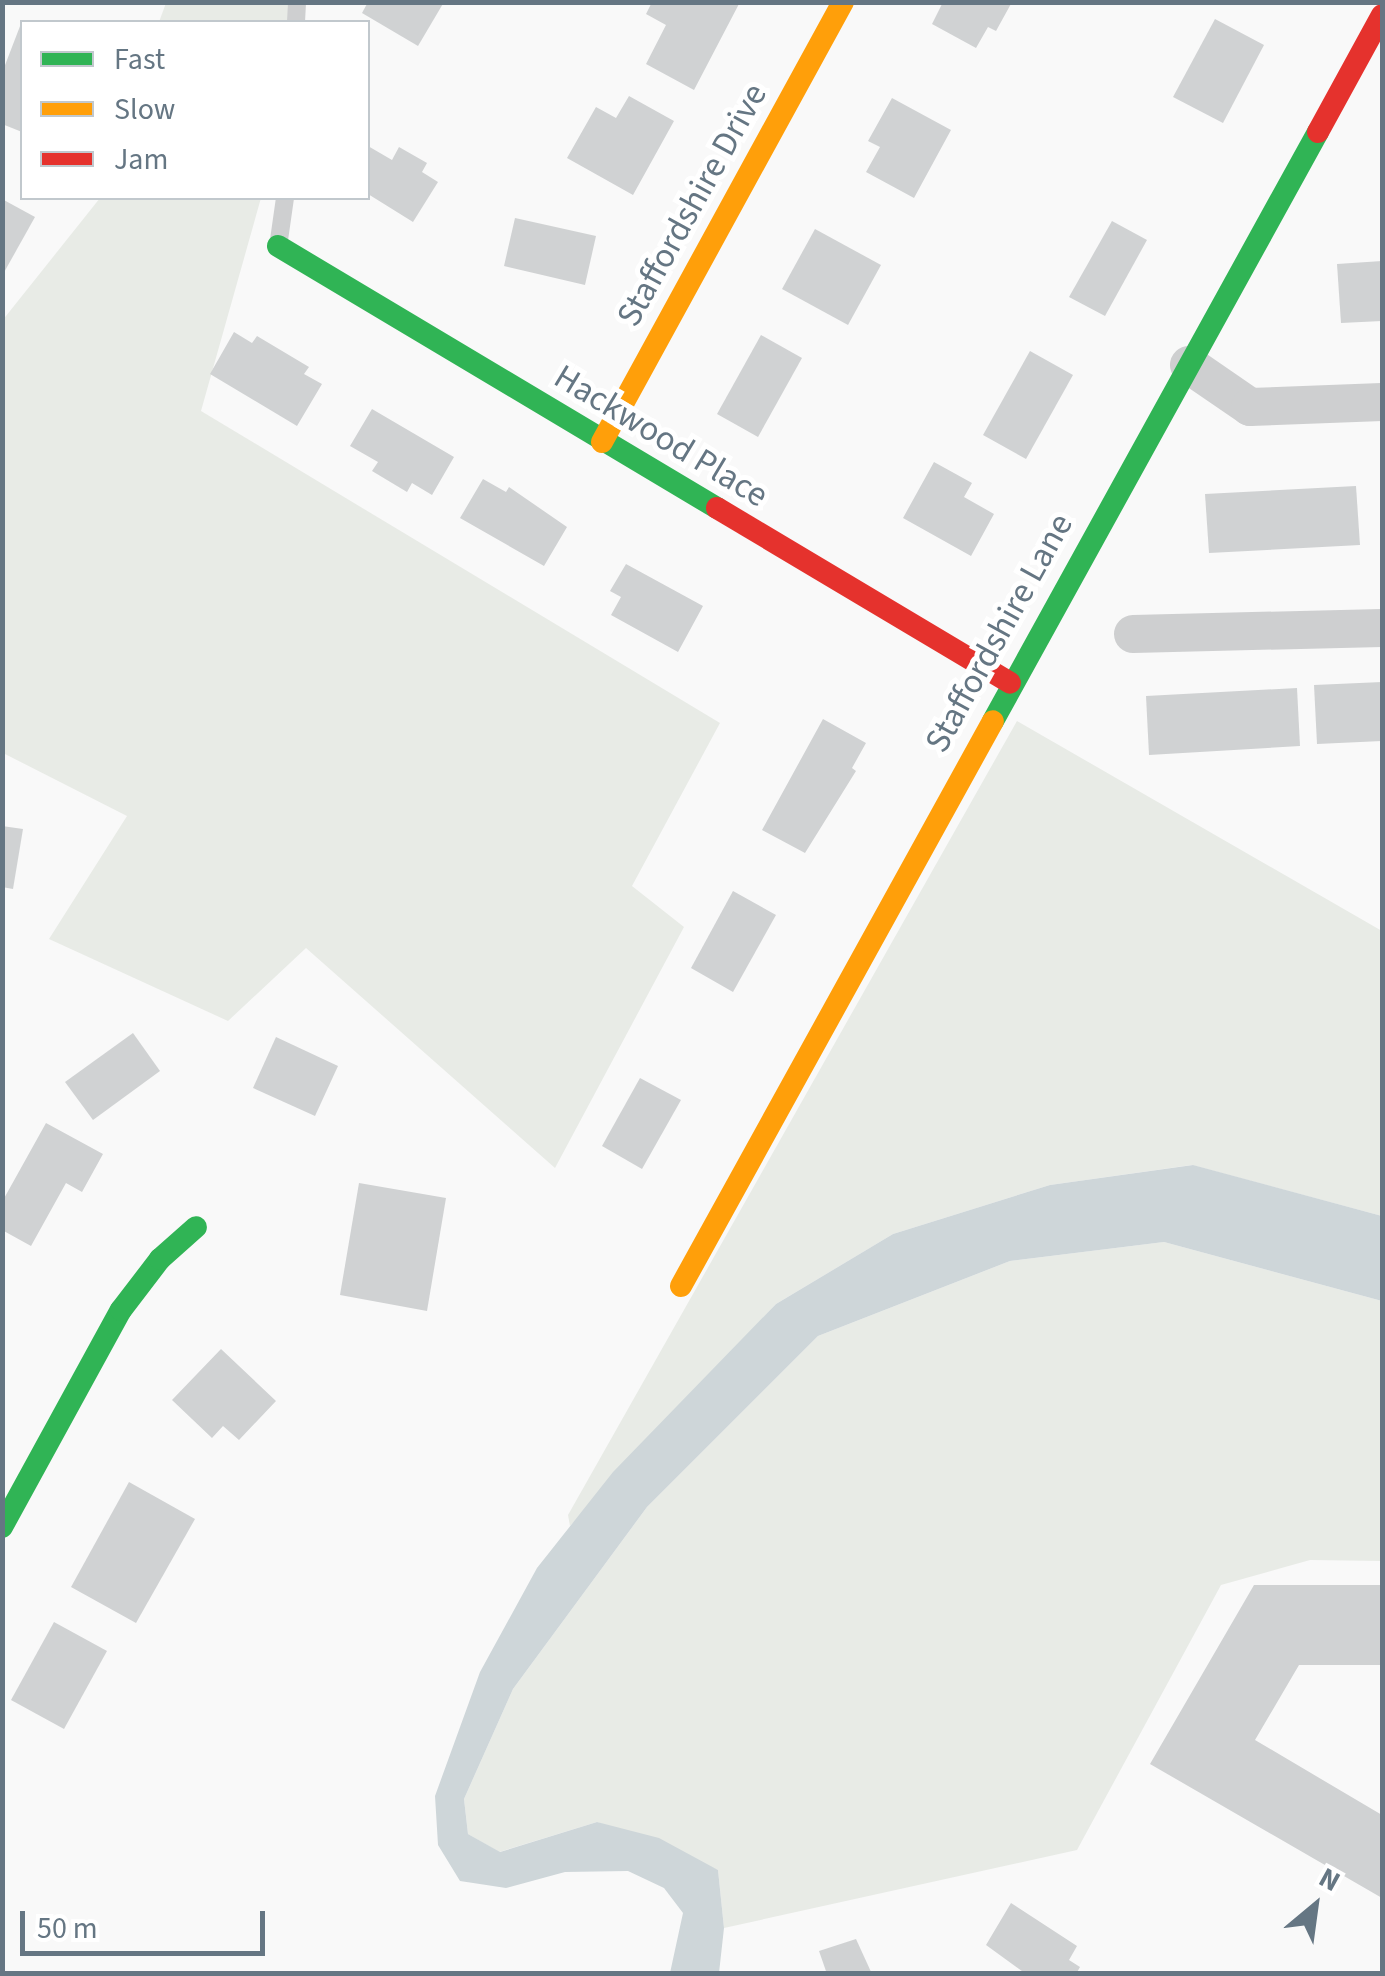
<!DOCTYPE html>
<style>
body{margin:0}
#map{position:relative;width:1385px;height:1976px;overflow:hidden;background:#f9f9f9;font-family:"Source Sans 3",sans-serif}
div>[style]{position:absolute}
.green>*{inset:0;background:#e8ebe6}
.water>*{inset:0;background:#ced6d9}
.building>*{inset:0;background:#d0d2d3}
.lane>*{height:18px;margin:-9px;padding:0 9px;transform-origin:9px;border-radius:9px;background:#cecfd0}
.street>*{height:38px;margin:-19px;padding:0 19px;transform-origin:19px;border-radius:19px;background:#cecfd0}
.fast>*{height:22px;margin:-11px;padding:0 11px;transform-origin:11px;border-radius:11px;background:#30b455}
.slow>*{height:22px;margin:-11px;padding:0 11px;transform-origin:11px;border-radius:11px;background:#ff9f0a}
.jam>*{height:22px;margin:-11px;padding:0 11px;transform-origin:11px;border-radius:11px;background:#e5322d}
span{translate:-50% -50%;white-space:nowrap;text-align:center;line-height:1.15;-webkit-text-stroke:10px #fff;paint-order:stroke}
.street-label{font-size:35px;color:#657683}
.frame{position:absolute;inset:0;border:5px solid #657683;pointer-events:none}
.legend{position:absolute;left:20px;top:20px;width:350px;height:180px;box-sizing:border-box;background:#fff;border:2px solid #c1c8cd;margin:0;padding:12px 18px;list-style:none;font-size:30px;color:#657683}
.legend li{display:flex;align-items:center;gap:20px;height:50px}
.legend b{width:50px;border:2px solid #c1c8cd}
.north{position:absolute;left:1265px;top:1856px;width:100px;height:100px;-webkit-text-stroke:8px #fff;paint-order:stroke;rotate:29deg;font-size:28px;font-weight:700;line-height:40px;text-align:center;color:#657683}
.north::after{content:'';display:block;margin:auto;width:35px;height:45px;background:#657683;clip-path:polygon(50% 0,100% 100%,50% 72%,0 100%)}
.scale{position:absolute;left:20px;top:1911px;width:245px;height:45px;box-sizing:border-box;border:5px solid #657683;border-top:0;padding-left:12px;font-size:30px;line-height:35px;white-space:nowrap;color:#657683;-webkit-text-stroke:8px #fff;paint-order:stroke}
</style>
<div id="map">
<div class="green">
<div style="clip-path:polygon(166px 3px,302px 3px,303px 22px,159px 22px)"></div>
<div style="clip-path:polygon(100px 198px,261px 198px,201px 411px,720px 723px,632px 886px,684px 927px,555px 1168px,306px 948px,228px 1021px,49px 939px,127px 816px,3px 753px,2px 321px)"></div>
<div style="clip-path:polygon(1017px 721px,1382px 931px,1382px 1216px,1192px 1165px,1050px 1185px,893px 1234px,776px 1304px,570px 1526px,568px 1515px)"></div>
<div style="clip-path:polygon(1164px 1242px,1382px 1301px,1382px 1561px,1310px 1560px,1221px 1585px,1077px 1850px,724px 1928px,718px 1870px,597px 1822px,499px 1852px,468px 1834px,464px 1799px,513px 1689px,647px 1507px,818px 1336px,1010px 1261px)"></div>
</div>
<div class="water">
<div style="clip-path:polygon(1193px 1165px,1382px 1216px,1382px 1301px,1164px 1242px,1010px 1261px,818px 1336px,647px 1507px,513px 1689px,464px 1799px,468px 1834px,500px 1852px,597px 1822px,659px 1838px,718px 1870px,724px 1928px,719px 1973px,670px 1973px,683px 1913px,664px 1888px,628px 1871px,565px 1872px,506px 1888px,460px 1881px,438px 1845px,435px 1796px,480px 1672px,537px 1568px,613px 1472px,776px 1304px,893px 1234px,1050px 1185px)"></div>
</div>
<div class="building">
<div style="clip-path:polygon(368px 2px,444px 2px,418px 46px,362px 13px)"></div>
<div style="clip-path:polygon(652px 2px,740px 2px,694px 90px,646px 64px,666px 25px,646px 14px)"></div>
<div style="clip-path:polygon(943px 2px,1012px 2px,996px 31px,988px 27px,976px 48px,932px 24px)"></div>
<div style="clip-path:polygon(1215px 19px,1264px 45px,1223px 123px,1173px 97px)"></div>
<div style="clip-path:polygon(22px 21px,22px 132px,2px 124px,2px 73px)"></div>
<div style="clip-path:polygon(629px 96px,674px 121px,633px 195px,567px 158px,596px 107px,616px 118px)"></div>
<div style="clip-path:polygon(892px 98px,951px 130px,914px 198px,866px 172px,880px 147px,868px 141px)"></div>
<div style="clip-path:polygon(368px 146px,392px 160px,399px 147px,427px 163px,422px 172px,438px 182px,413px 222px,368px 194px)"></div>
<div style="clip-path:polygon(2px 199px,35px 217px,2px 276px)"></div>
<div style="clip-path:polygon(515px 218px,596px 236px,585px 285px,504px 266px)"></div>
<div style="clip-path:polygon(1112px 221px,1147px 240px,1105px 316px,1069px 297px)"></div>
<div style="clip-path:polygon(815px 229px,881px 265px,848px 325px,782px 289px)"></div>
<div style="clip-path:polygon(1382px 261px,1382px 321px,1341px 323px,1337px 264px)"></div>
<div style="clip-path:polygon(234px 332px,252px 343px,257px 336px,309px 367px,304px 374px,322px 384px,297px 426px,210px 374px)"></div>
<div style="clip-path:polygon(761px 335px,802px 358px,758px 437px,717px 414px)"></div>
<div style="clip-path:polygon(1030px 351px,1073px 375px,1026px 459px,983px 435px)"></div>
<div style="clip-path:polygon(372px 409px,454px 457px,432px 495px,412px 483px,407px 492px,372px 471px,378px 462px,350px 446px)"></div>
<div style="clip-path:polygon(934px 462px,972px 483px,964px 497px,994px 514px,971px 556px,903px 518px)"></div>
<div style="clip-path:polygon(483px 479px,506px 492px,509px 487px,567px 527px,544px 566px,460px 518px)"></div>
<div style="clip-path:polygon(1356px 486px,1360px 545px,1209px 553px,1205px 494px)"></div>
<div style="clip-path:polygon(626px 564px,703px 606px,678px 652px,611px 615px,621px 597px,610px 591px)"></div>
<div style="clip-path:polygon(1382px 682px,1382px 741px,1317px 744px,1314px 685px)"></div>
<div style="clip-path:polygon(1297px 688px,1300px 746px,1149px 755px,1146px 696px)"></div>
<div style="clip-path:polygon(823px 719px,866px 743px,852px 768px,856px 771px,805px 853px,762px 830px)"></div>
<div style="clip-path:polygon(2px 826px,23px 829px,13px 889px,2px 887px)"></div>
<div style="clip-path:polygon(733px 891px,776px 915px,733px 992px,691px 968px)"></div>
<div style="clip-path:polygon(133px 1033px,160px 1071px,93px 1120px,65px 1082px)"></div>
<div style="clip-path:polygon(276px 1037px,338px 1066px,315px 1116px,253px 1088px)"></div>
<div style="clip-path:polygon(640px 1078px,681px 1100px,642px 1169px,602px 1146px)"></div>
<div style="clip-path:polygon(46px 1123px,103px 1154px,82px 1192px,66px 1183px,31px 1246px,2px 1230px,2px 1202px)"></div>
<div style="clip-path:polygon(359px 1183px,446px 1198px,427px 1311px,340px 1295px)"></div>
<div style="clip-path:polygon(221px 1349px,276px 1401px,239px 1440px,223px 1426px,212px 1438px,172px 1400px)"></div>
<div style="clip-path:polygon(129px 1482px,195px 1519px,136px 1623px,71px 1587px)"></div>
<div style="clip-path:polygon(1254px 1585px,1382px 1585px,1382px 1665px,1299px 1665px,1255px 1740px,1382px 1815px,1382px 1898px,1150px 1764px)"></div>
<div style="clip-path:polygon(54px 1622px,107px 1651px,64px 1729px,11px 1700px)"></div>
<div style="clip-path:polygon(1011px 1903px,1077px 1946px,1069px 1960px,1080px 1967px,1076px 1974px,1026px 1974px,986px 1945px)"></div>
<div style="clip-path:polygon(856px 1939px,872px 1974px,827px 1974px,819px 1951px)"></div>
</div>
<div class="lane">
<div style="left:296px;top:22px;width:20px;rotate:-87deg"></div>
<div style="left:279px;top:240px;width:42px;rotate:-81.9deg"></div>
</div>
<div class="street">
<div style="left:1189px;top:365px;width:74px;rotate:34.5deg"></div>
<div style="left:1250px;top:407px;width:132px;rotate:-2.2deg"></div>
<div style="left:1133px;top:634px;width:249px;rotate:-1.4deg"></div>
</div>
<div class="fast">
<div style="left:278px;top:246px;width:511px;rotate:30.83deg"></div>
<div style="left:993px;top:721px;width:673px;rotate:-61.11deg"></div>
<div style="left:2px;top:1527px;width:247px;rotate:-61.3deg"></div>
<div style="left:121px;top:1310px;width:64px;rotate:-52.6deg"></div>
<div style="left:160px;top:1259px;width:48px;rotate:-41.6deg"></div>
</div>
<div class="slow">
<div style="left:602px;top:442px;width:502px;rotate:-61.29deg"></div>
<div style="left:681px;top:1286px;width:645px;rotate:-61.09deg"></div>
</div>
<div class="jam">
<div style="left:1318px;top:132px;width:133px;rotate:-61.3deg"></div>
<div style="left:717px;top:508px;width:341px;rotate:30.8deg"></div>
</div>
<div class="street-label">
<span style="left:692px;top:205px;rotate:-61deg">Staffordshire Drive</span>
<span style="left:661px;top:436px;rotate:31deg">Hackwood Place</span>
<span style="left:999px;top:633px;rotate:-61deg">Staffordshire Lane</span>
</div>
<div class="frame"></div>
<ul class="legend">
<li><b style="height:12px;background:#30b455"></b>Fast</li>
<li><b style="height:12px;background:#ff9f0a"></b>Slow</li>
<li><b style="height:12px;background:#e5322d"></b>Jam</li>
</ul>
<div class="north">N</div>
<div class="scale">50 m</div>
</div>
